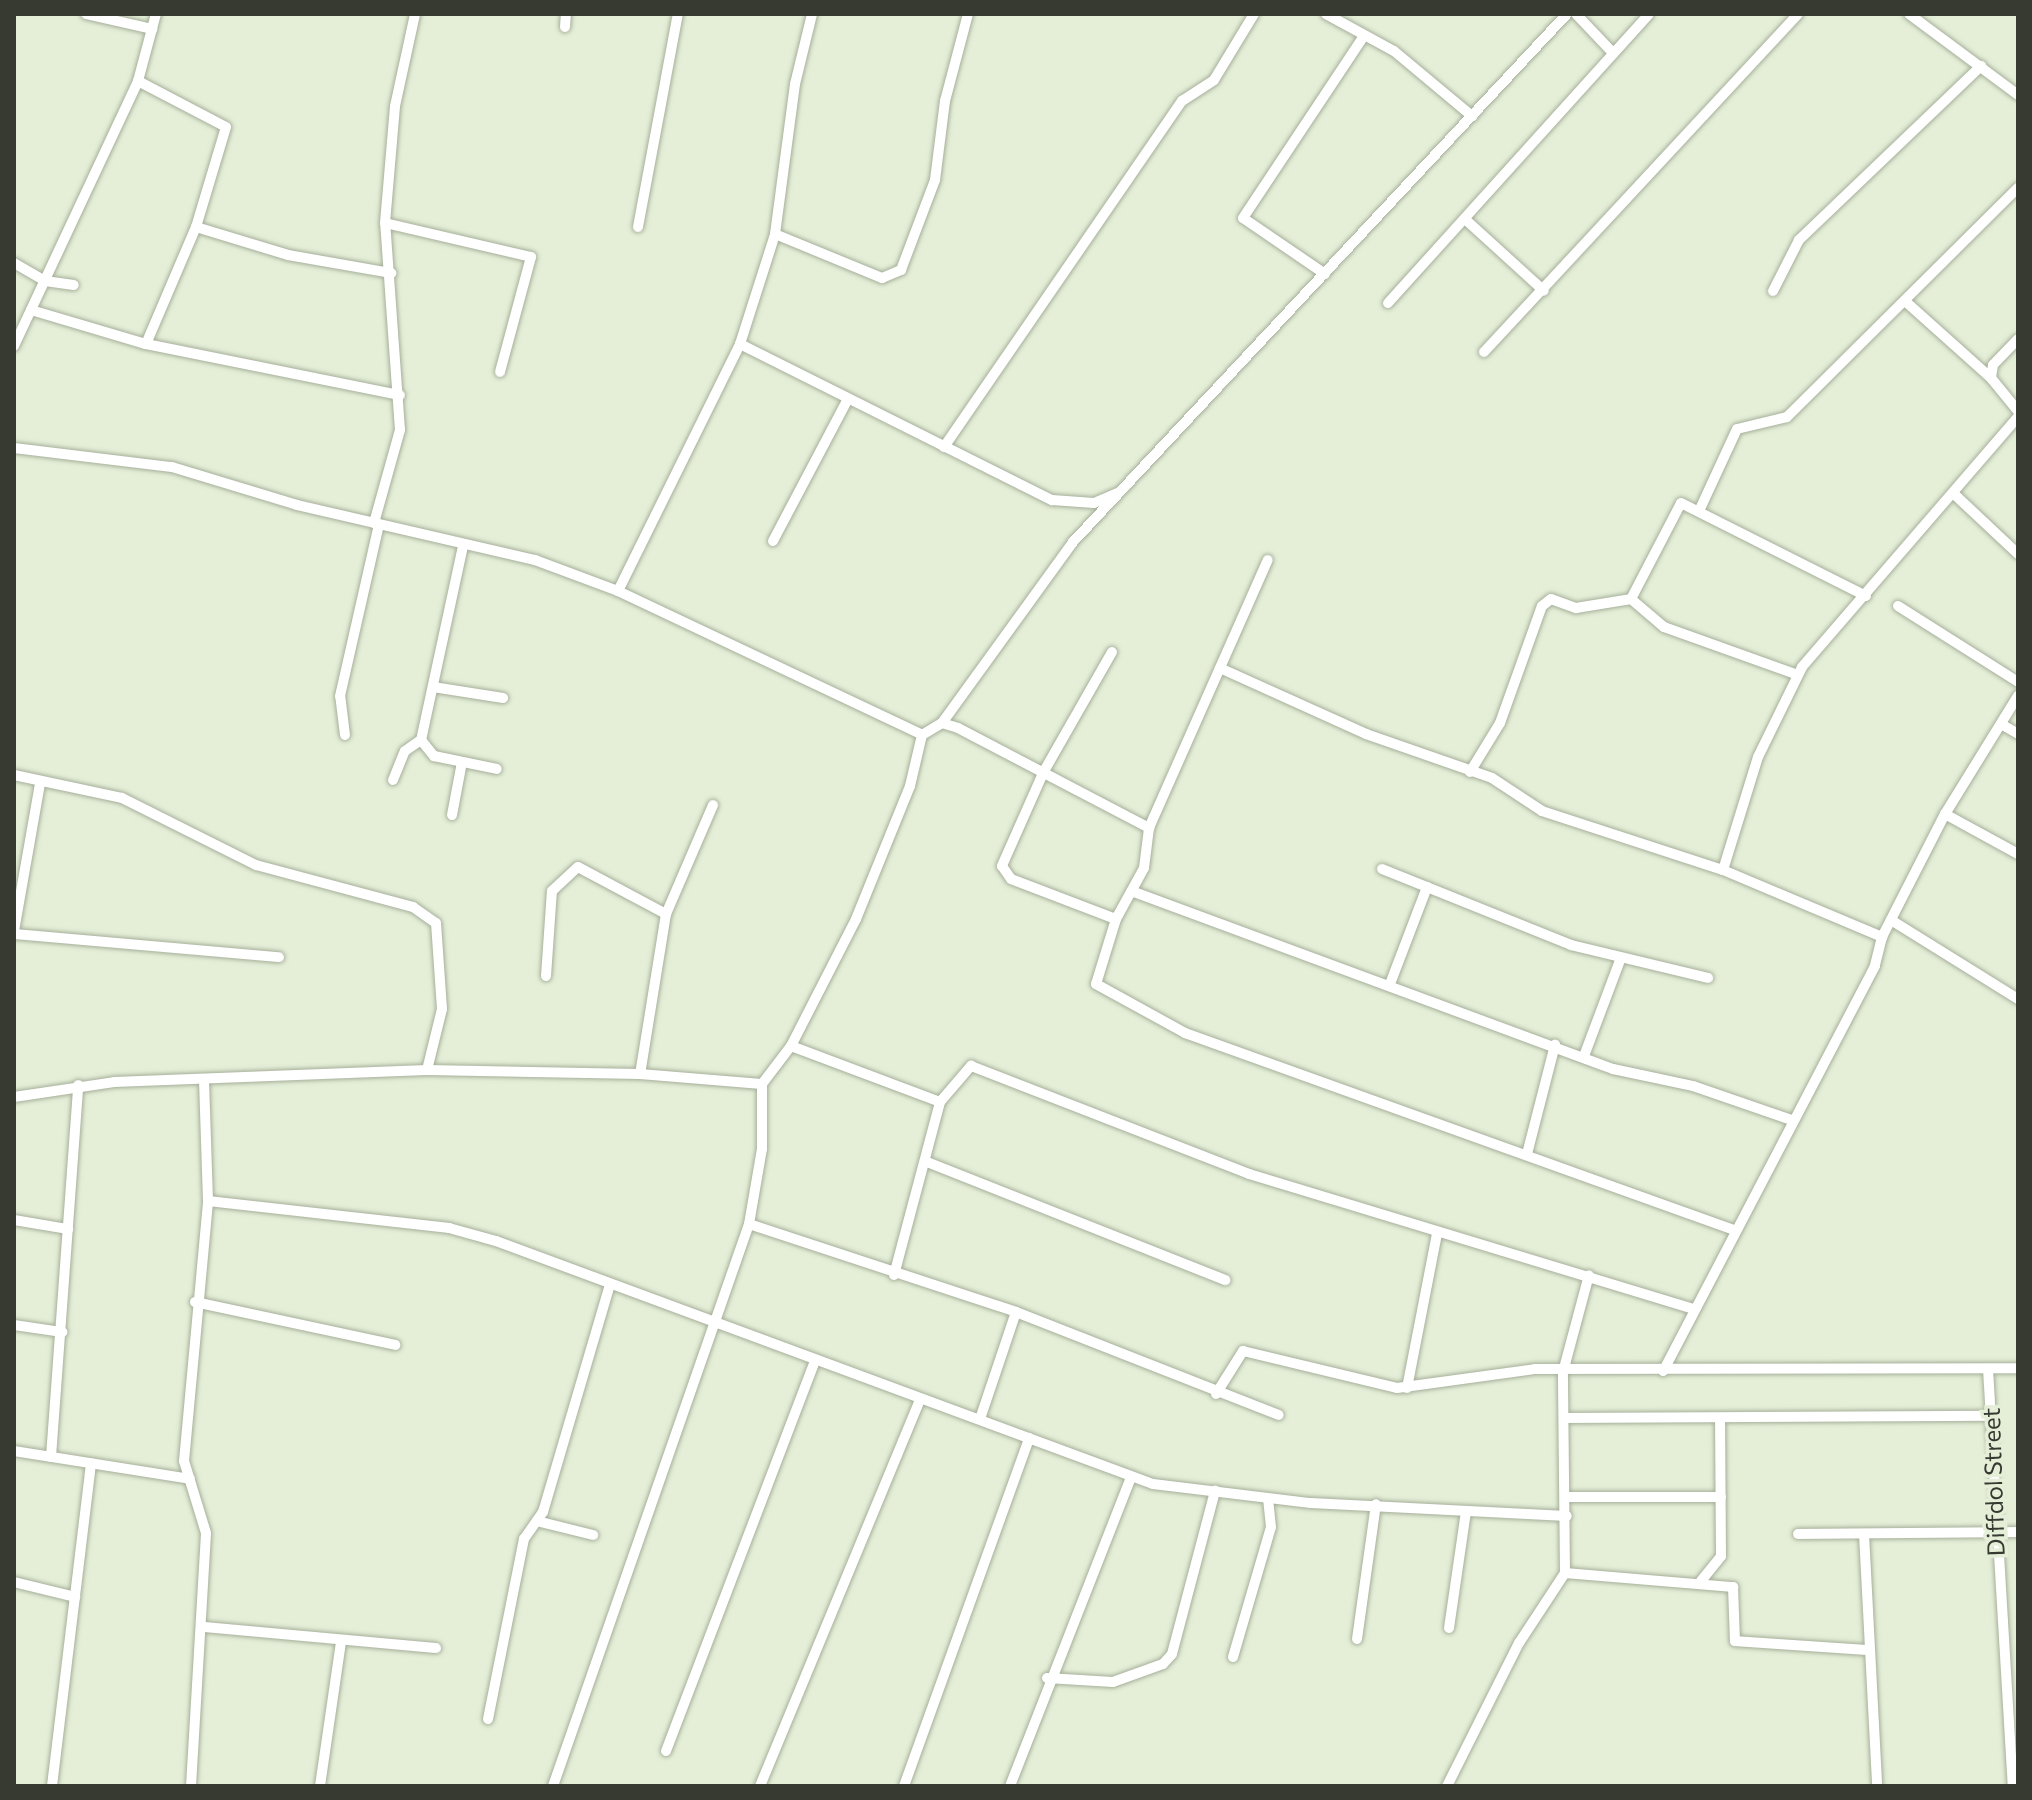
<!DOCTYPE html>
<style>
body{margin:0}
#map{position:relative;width:2032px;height:1800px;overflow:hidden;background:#e5efd8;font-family:Commissioner,sans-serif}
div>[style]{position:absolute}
.roads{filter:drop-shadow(0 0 2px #a6af9a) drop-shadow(0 0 2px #a6af9a)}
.minor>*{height:10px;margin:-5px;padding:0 5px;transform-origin:5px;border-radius:5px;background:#fff}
span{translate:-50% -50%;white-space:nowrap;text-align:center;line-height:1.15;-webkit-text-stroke:7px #e5efd8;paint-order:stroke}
.street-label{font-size:24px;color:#363a31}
.frame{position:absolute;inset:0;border:16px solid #363a31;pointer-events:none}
</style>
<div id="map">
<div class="roads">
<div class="minor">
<div style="left:86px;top:14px;width:68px;rotate:12.8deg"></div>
<div style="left:1326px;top:14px;width:77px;rotate:28.6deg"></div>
<div style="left:1394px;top:51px;width:102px;rotate:39.8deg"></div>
<div style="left:1576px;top:14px;width:54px;rotate:46.5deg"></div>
<div style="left:1909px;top:14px;width:136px;rotate:36.6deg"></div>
<div style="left:565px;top:27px;width:13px;rotate:-86deg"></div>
<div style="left:138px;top:81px;width:99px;rotate:27.6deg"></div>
<div style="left:226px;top:127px;width:104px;rotate:106.7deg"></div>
<div style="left:196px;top:227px;width:96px;rotate:16.9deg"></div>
<div style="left:288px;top:255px;width:105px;rotate:9.9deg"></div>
<div style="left:1466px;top:220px;width:105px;rotate:42.3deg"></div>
<div style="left:385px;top:223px;width:150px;rotate:13.1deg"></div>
<div style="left:531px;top:257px;width:119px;rotate:105.1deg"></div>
<div style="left:638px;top:227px;width:217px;rotate:-79.4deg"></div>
<div style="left:775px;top:234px;width:116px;rotate:22.4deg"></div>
<div style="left:882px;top:278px;width:21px;rotate:-23deg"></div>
<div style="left:901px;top:270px;width:96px;rotate:-69.3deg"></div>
<div style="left:935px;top:180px;width:80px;rotate:-82.8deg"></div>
<div style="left:945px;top:101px;width:90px;rotate:-75.2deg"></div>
<div style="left:14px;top:263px;width:36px;rotate:30deg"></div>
<div style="left:45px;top:281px;width:29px;rotate:8deg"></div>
<div style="left:1325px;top:274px;width:99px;rotate:-145.7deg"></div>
<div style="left:1243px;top:218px;width:219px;rotate:-56.4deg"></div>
<div style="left:1773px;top:291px;width:57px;rotate:-63deg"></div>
<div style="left:1799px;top:240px;width:252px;rotate:-43.7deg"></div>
<div style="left:1905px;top:301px;width:115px;rotate:41.8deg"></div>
<div style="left:1388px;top:303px;width:389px;rotate:-47.9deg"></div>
<div style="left:31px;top:310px;width:120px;rotate:16.5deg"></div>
<div style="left:146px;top:344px;width:259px;rotate:11.4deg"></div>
<div style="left:2018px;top:339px;width:36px;rotate:134deg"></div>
<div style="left:1993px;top:365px;width:13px;rotate:99deg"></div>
<div style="left:1991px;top:378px;width:43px;rotate:50.7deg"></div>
<div style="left:146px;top:344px;width:127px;rotate:-66.9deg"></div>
<div style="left:740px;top:344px;width:349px;rotate:26.6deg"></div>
<div style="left:1052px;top:500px;width:42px;rotate:4.1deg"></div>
<div style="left:1094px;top:503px;width:26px;rotate:-23deg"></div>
<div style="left:14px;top:346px;width:293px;rotate:-64.9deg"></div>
<div style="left:138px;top:81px;width:69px;rotate:-75deg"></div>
<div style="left:1484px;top:352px;width:461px;rotate:-47.1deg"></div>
<div style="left:944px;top:447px;width:420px;rotate:-55.5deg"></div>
<div style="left:1182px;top:101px;width:38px;rotate:-33deg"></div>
<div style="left:1214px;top:80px;width:77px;rotate:-58.8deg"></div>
<div style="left:14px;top:448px;width:159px;rotate:6.9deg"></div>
<div style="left:172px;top:467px;width:131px;rotate:16.9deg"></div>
<div style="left:297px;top:505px;width:244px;rotate:13deg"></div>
<div style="left:535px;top:560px;width:89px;rotate:20.5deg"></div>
<div style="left:618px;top:591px;width:275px;rotate:-63.7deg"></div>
<div style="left:740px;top:344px;width:115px;rotate:-72.3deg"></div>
<div style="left:775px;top:234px;width:151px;rotate:-82.4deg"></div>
<div style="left:795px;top:84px;width:72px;rotate:-76.3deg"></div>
<div style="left:1953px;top:493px;width:89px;rotate:43.2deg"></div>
<div style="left:1700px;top:509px;width:88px;rotate:-65.2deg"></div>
<div style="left:1737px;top:429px;width:51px;rotate:-13.5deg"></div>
<div style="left:1787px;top:417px;width:325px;rotate:-44.8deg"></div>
<div style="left:374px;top:523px;width:97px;rotate:-74.4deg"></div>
<div style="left:400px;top:430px;width:208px;rotate:-94.1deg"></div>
<div style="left:385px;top:223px;width:117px;rotate:-85.1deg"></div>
<div style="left:395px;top:106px;width:94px;rotate:-77.7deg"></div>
<div style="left:773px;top:541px;width:161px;rotate:-62.2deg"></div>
<div style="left:463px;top:546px;width:198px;rotate:102.2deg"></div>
<div style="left:421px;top:740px;width:21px;rotate:51deg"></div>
<div style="left:434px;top:756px;width:64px;rotate:11.7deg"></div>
<div style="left:618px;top:591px;width:336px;rotate:25.3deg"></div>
<div style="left:922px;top:735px;width:23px;rotate:-31deg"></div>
<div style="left:942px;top:723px;width:17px;rotate:17deg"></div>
<div style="left:958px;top:728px;width:216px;rotate:27.6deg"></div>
<div style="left:1631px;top:599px;width:43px;rotate:40.3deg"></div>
<div style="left:1664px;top:627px;width:142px;rotate:19.7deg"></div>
<div style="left:1898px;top:606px;width:142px;rotate:32.3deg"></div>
<div style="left:1112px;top:652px;width:137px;rotate:119.7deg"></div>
<div style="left:1044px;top:771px;width:104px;rotate:113.9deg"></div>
<div style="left:1002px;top:866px;width:16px;rotate:55deg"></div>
<div style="left:1011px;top:879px;width:112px;rotate:20.9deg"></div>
<div style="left:1116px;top:919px;width:58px;rotate:-61.2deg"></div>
<div style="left:1144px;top:868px;width:40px;rotate:-82.9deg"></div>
<div style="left:1149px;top:828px;width:293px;rotate:-66.1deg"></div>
<div style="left:1220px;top:668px;width:160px;rotate:24.3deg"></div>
<div style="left:1366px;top:734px;width:133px;rotate:19.2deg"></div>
<div style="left:1492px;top:778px;width:60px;rotate:33.4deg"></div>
<div style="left:1542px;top:811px;width:190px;rotate:18.1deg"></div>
<div style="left:1723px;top:870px;width:173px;rotate:22.8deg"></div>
<div style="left:1882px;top:937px;width:30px;rotate:104deg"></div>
<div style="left:1875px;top:966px;width:457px;rotate:117.6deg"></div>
<div style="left:433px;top:687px;width:71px;rotate:8.9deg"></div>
<div style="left:942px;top:723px;width:223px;rotate:-54.1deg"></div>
<div style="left:1073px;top:542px;width:723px;rotate:-46.91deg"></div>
<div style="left:2001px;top:724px;width:20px;rotate:30deg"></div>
<div style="left:345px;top:735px;width:39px;rotate:-97deg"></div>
<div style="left:340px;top:696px;width:175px;rotate:-77.2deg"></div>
<div style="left:1470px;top:772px;width:57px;rotate:-58.5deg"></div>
<div style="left:1500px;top:723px;width:124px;rotate:-70.3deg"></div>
<div style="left:1542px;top:606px;width:11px;rotate:-38deg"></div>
<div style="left:1551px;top:599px;width:27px;rotate:20deg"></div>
<div style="left:1576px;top:608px;width:56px;rotate:-9.3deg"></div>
<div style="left:1631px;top:599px;width:108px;rotate:-62.5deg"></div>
<div style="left:1681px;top:503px;width:207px;rotate:26.7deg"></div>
<div style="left:14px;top:775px;width:110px;rotate:12deg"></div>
<div style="left:122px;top:798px;width:150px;rotate:26.6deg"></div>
<div style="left:256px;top:865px;width:163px;rotate:15deg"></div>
<div style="left:413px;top:907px;width:28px;rotate:35deg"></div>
<div style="left:436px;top:923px;width:86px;rotate:86deg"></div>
<div style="left:442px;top:1009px;width:63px;rotate:103.8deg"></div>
<div style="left:393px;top:780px;width:31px;rotate:-68deg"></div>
<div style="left:405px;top:751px;width:19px;rotate:-35deg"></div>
<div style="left:713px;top:805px;width:119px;rotate:113.3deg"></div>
<div style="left:666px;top:914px;width:162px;rotate:99.2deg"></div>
<div style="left:640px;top:1074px;width:122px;rotate:4.7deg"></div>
<div style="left:762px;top:1084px;width:48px;rotate:-52.7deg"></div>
<div style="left:791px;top:1046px;width:143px;rotate:-62.9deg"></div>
<div style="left:856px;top:919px;width:144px;rotate:-67.9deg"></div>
<div style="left:910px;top:786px;width:52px;rotate:-76.8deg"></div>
<div style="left:1945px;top:814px;width:83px;rotate:28.7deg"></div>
<div style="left:452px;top:815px;width:54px;rotate:-79.3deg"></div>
<div style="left:1382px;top:869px;width:204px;rotate:21.9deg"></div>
<div style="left:1571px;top:945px;width:141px;rotate:13.5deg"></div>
<div style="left:1723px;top:870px;width:118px;rotate:-72.8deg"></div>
<div style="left:1758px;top:757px;width:100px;rotate:-63.9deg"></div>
<div style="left:1802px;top:667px;width:330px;rotate:-49.2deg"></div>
<div style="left:1134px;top:892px;width:511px;rotate:20.28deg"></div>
<div style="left:1613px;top:1069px;width:82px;rotate:12deg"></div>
<div style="left:1693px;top:1086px;width:105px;rotate:19deg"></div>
<div style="left:1116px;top:919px;width:68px;rotate:107.1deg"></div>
<div style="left:1096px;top:984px;width:102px;rotate:28.8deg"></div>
<div style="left:1185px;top:1033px;width:583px;rotate:19.74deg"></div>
<div style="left:1891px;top:920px;width:150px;rotate:31.9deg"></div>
<div style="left:14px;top:931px;width:150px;rotate:-80deg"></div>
<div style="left:14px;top:934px;width:266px;rotate:5deg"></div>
<div style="left:1882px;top:937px;width:138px;rotate:-62.9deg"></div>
<div style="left:1945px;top:814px;width:139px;rotate:-58.3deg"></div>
<div style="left:546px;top:976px;width:85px;rotate:-86deg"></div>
<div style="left:552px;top:891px;width:35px;rotate:-43deg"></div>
<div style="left:578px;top:867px;width:100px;rotate:28.1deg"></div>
<div style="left:1390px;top:984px;width:104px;rotate:-69.1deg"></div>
<div style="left:791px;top:1046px;width:159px;rotate:20.6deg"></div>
<div style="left:1584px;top:1056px;width:103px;rotate:-69.4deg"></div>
<div style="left:14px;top:1097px;width:101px;rotate:-8.5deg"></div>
<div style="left:114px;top:1082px;width:313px;rotate:-2.2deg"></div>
<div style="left:427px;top:1070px;width:213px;rotate:1.1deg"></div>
<div style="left:1527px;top:1154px;width:113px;rotate:-75.6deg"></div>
<div style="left:927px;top:1162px;width:321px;rotate:21.6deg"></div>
<div style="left:208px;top:1201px;width:243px;rotate:6.4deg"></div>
<div style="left:449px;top:1228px;width:49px;rotate:15.5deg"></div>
<div style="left:496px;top:1241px;width:700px;rotate:20.3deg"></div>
<div style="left:1153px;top:1484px;width:159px;rotate:6.9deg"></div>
<div style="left:1311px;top:1503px;width:256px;rotate:2.9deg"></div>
<div style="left:14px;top:1220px;width:55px;rotate:9.5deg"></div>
<div style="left:749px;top:1224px;width:281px;rotate:18.2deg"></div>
<div style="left:1016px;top:1312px;width:282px;rotate:21.4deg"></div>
<div style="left:894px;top:1275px;width:179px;rotate:-75.1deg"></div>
<div style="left:940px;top:1102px;width:48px;rotate:-49.3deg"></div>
<div style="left:971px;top:1066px;width:298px;rotate:21.2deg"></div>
<div style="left:1249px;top:1174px;width:464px;rotate:16.9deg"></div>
<div style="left:195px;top:1302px;width:205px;rotate:12.1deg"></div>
<div style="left:14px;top:1325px;width:49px;rotate:8.3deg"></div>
<div style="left:1988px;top:1369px;width:418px;rotate:86.6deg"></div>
<div style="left:1407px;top:1388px;width:158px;rotate:-79deg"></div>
<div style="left:1216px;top:1394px;width:51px;rotate:-57.9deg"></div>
<div style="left:1243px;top:1351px;width:158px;rotate:13.5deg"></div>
<div style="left:1397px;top:1388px;width:139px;rotate:-7.8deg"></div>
<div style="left:1535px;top:1369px;width:483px;rotate:-0.1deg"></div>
<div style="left:1566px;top:1418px;width:424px;rotate:-0.3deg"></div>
<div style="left:980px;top:1419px;width:113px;rotate:-71.4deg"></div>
<div style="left:14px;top:1451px;width:178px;rotate:9deg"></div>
<div style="left:51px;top:1457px;width:373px;rotate:-85.8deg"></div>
<div style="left:1568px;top:1497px;width:153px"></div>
<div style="left:537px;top:1521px;width:58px;rotate:14deg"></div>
<div style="left:1798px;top:1534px;width:220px;rotate:-0.5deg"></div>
<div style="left:1864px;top:1534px;width:252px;rotate:87deg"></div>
<div style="left:1565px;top:1573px;width:169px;rotate:4.8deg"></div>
<div style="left:1733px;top:1587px;width:54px;rotate:87.9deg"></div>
<div style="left:1735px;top:1641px;width:131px;rotate:3.9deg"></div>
<div style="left:1701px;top:1581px;width:32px;rotate:-51deg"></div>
<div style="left:1721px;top:1556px;width:137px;rotate:-90.4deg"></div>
<div style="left:14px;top:1582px;width:63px;rotate:13.8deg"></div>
<div style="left:204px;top:1627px;width:233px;rotate:5.2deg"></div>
<div style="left:1449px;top:1628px;width:117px;rotate:-81.7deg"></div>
<div style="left:1357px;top:1639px;width:136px;rotate:-82deg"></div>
<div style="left:1233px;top:1657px;width:135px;rotate:-73.7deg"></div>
<div style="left:1271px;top:1527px;width:28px;rotate:-96deg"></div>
<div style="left:1047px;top:1678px;width:66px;rotate:3.5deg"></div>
<div style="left:1113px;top:1682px;width:53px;rotate:-19.8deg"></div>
<div style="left:1163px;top:1664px;width:13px;rotate:-48deg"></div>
<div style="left:1172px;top:1654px;width:169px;rotate:-75.2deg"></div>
<div style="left:488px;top:1719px;width:184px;rotate:-78.7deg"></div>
<div style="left:524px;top:1539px;width:33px;rotate:-55deg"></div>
<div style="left:543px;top:1512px;width:237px;rotate:-73.6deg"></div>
<div style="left:666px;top:1751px;width:417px;rotate:-69.1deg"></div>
<div style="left:52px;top:1786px;width:325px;rotate:-83.1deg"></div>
<div style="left:191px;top:1786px;width:253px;rotate:-86.6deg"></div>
<div style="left:206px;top:1533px;width:75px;rotate:-107deg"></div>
<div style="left:184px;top:1461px;width:261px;rotate:-84.7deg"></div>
<div style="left:208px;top:1201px;width:121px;rotate:-91.9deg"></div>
<div style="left:320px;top:1786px;width:146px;rotate:-81.7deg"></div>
<div style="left:553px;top:1786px;width:595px;rotate:-70.77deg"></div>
<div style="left:749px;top:1224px;width:76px;rotate:-80.2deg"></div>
<div style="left:762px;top:1149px;width:65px;rotate:-90deg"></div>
<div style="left:760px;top:1786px;width:418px;rotate:-67.5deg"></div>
<div style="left:904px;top:1786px;width:370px;rotate:-70.2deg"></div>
<div style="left:1010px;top:1786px;width:331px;rotate:-68.6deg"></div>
<div style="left:1447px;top:1786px;width:160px;rotate:-63.3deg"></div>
<div style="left:1519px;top:1643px;width:84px;rotate:-56.7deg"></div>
<div style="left:1565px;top:1573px;width:201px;rotate:-90.6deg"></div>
<div style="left:1563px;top:1372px;width:100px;rotate:-75deg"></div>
</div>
</div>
<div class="street-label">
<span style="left:1993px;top:1482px;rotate:-92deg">Diffdol Street</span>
</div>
<div class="frame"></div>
</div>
